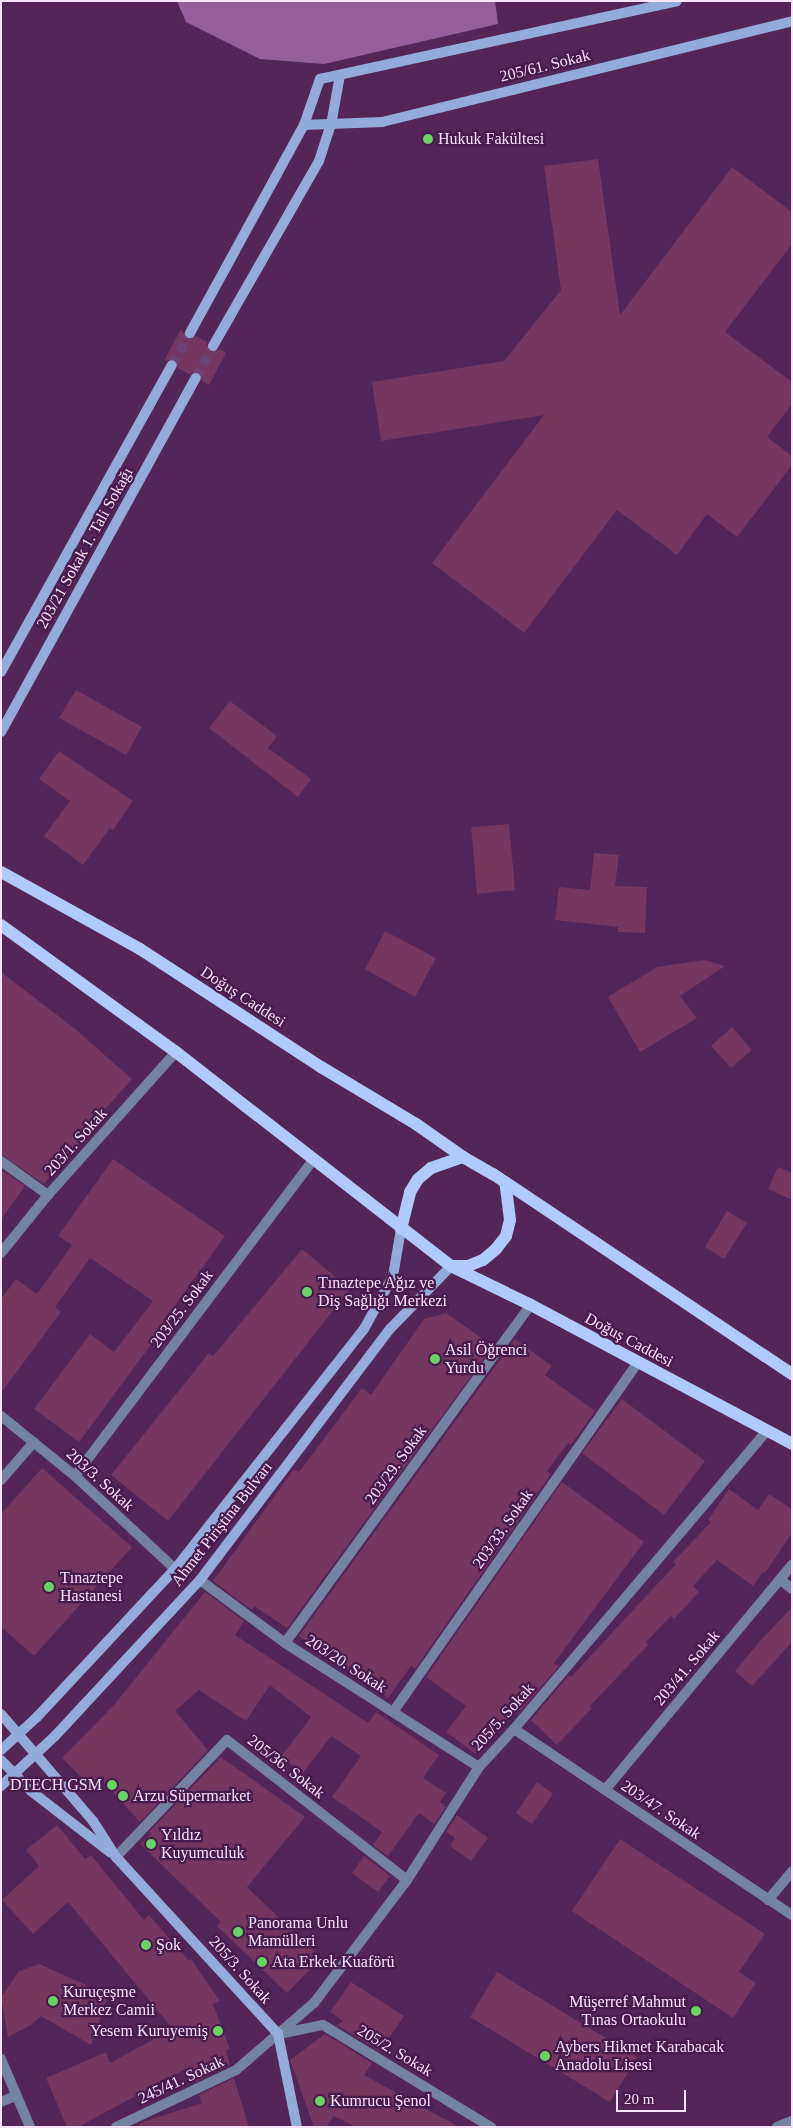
<!DOCTYPE html>
<meta charset="utf-8">
<style>
body{margin:0}
#map{position:relative;width:793px;height:2128px;overflow:hidden;background:#532559;font-family:"Times New Roman",serif}
div>[style]{position:absolute}
.forest>*{inset:0;background:#955f9b}
.building>*{inset:0;background:#75365f}
.secondary-tunnel>*{height:10px;margin-top:-5px;transform-origin:0;background:repeating-linear-gradient(90deg,#6c4272 0 10px,transparent 0 15px)}
.street>*{height:10px;margin:-5px;padding:0 5px;transform-origin:5px;border-radius:5px;background:#7383a1}
.secondary>*{height:10px;margin:-5px;padding:0 5px;transform-origin:5px;border-radius:5px;background:#92abdb}
.primary>*{height:12px;margin:-6px;padding:0 6px;transform-origin:6px;border-radius:6px;background:#b0cafb}
.dots>*{width:14px;height:14px;translate:-50% -50%;box-sizing:border-box;border:2px solid #481a4e;border-radius:50%}
span{translate:-50% -50%;white-space:nowrap;text-align:center;line-height:1.15;-webkit-text-stroke:4.5px #481a4e;paint-order:stroke}
.street-label{font-size:16px;color:#fae4fd}
.poi-label{font-size:16px;color:#fae4fd}
.left{translate:0 -50%;text-align:left}
.right{translate:-100% -50%;text-align:right}
.frame{position:absolute;inset:0;border:2px solid #fae4fd;pointer-events:none}
.scale{position:absolute;left:616px;top:2090px;width:70px;height:22px;box-sizing:border-box;border:2px solid #fae4fd;border-top:0;padding-left:6px;font-size:15px;line-height:18px;white-space:nowrap;color:#fae4fd;-webkit-text-stroke:4px #481a4e;paint-order:stroke}
</style>
<div id="map">
<div class="forest">
<div style="clip-path:polygon(177px 1px,495px 1px,498px 24px,324px 64px,260px 59px,186px 22px)"></div>
</div>
<div class="building">
<div style="clip-path:polygon(598px 159px,620px 315px,732px 167px,792px 212px,792px 244px,725px 332px,792px 382px,792px 404px,767px 437px,792px 456px,792px 465px,737px 537px,707px 514px,677px 555px,617px 510px,524px 633px,432px 563px,544px 415px,381px 441px,372px 382px,504px 361px,561px 290px,544px 166px)"></div>
<div style="clip-path:polygon(181px 329px,187px 339px,196px 336px,207px 342px,207px 349px,210px 352px,216px 352px,219px 349px,226px 353px,209px 385px,202px 381px,202px 375px,199px 372px,193px 372px,190px 375px,178px 368px,178px 362px,175px 359px,164px 361px)"></div>
<div style="clip-path:polygon(76px 690px,142px 727px,126px 755px,59px 718px)"></div>
<div style="clip-path:polygon(230px 701px,277px 736px,268px 748px,311px 779px,298px 797px,209px 728px)"></div>
<div style="clip-path:polygon(59px 751px,133px 801px,113px 830px,110px 828px,83px 865px,44px 836px,70px 801px,39px 779px)"></div>
<div style="clip-path:polygon(509px 824px,515px 890px,477px 894px,471px 827px)"></div>
<div style="clip-path:polygon(594px 853px,619px 855px,615px 886px,647px 887px,645px 933px,618px 932px,618px 927px,555px 920px,559px 887px,590px 890px)"></div>
<div style="clip-path:polygon(385px 931px,436px 958px,415px 997px,365px 969px)"></div>
<div style="clip-path:polygon(704px 960px,725px 966px,680px 996px,697px 1018px,640px 1052px,608px 997px,657px 967px)"></div>
<div style="clip-path:polygon(1px 972px,74px 1028px,132px 1079px,83px 1134px,86px 1136px,44px 1184px,1px 1154px)"></div>
<div style="clip-path:polygon(732px 1027px,752px 1050px,731px 1068px,711px 1046px)"></div>
<div style="clip-path:polygon(113px 1159px,225px 1236px,156px 1332px,159px 1334px,79px 1442px,34px 1409px,90px 1334px,114px 1352px,153px 1301px,90px 1258px,55px 1307px,61px 1312px,1px 1393px,1px 1299px,16px 1279px,37px 1294px,72px 1245px,58px 1236px)"></div>
<div style="clip-path:polygon(778px 1167px,792px 1173px,792px 1200px,768px 1189px)"></div>
<div style="clip-path:polygon(1px 1170px,25px 1186px,1px 1220px)"></div>
<div style="clip-path:polygon(727px 1211px,747px 1223px,724px 1259px,705px 1247px)"></div>
<div style="clip-path:polygon(302px 1249px,350px 1289px,168px 1521px,111px 1475px,209px 1353px,213px 1356px)"></div>
<div style="clip-path:polygon(446px 1313px,493px 1346px,287px 1628px,254px 1606px,252px 1610px,213px 1581px,294px 1469px,299px 1472px,362px 1388px,371px 1395px,424px 1319px)"></div>
<div style="clip-path:polygon(515px 1339px,552px 1366px,545px 1375px,595px 1411px,571px 1445px,568px 1443px,547px 1471px,551px 1474px,415px 1669px,411px 1666px,388px 1698px,299px 1636px)"></div>
<div style="clip-path:polygon(622px 1399px,705px 1461px,664px 1515px,582px 1453px)"></div>
<div style="clip-path:polygon(42px 1468px,132px 1547px,34px 1656px,1px 1627px,1px 1514px)"></div>
<div style="clip-path:polygon(562px 1482px,644px 1542px,554px 1663px,559px 1666px,520px 1711px,515px 1706px,477px 1755px,446px 1732px,466px 1706px,426px 1677px)"></div>
<div style="clip-path:polygon(729px 1489px,758px 1510px,769px 1494px,792px 1509px,792px 1533px,765px 1573px,763px 1572px,753px 1586px,717px 1560px,693px 1586px,699px 1592px,674px 1619px,671px 1616px,646px 1642px,648px 1645px,590px 1706px,592px 1708px,557px 1745px,531px 1720px,569px 1675px,571px 1677px,676px 1564px,673px 1562px,711px 1522px,708px 1520px)"></div>
<div style="clip-path:polygon(205px 1592px,244px 1621px,235px 1635px,368px 1723px,376px 1712px,439px 1755px,423px 1778px,446px 1793px,440px 1802px,446px 1807px,434px 1824px,419px 1813px,388px 1856px,373px 1845px,382px 1832px,332px 1797px,361px 1756px,331px 1736px,303px 1773px,281px 1757px,311px 1717px,270px 1685px,246px 1721px,199px 1690px,175px 1711px,208px 1750px,140px 1822px,102px 1780px,93px 1789px,62px 1758px,114px 1705px)"></div>
<div style="clip-path:polygon(792px 1607px,792px 1642px,752px 1686px,735px 1671px,761px 1640px)"></div>
<div style="clip-path:polygon(221px 1757px,305px 1817px,247px 1887px,321px 1958px,287px 1993px,217px 1926px,221px 1922px,140px 1844px,151px 1834px,149px 1832px)"></div>
<div style="clip-path:polygon(537px 1782px,553px 1794px,532px 1824px,516px 1813px)"></div>
<div style="clip-path:polygon(457px 1815px,488px 1838px,471px 1861px,450px 1846px,455px 1838px,446px 1832px)"></div>
<div style="clip-path:polygon(57px 1825px,85px 1859px,91px 1855px,144px 1920px,149px 1915px,189px 1961px,191px 1959px,220px 2001px,213px 2004px,230px 2049px,226px 2050px,230px 2065px,195px 2082px,191px 2066px,78px 2127px,67px 2127px,46px 2078px,106px 2052px,110px 2063px,173px 2029px,68px 1902px,33px 1934px,2px 1900px,39px 1866px,26px 1850px)"></div>
<div style="clip-path:polygon(620px 1839px,765px 1934px,739px 1972px,756px 1983px,733px 2018px,572px 1911px)"></div>
<div style="clip-path:polygon(364px 1856px,390px 1876px,378px 1892px,352px 1873px)"></div>
<div style="clip-path:polygon(39px 1964px,108px 1995px,91px 2045px,41px 2016px,31px 2025px,8px 2037px,1px 1997px,19px 1971px)"></div>
<div style="clip-path:polygon(497px 1972px,637px 2057px,610px 2102px,470px 2017px)"></div>
<div style="clip-path:polygon(351px 1982px,404px 2016px,380px 2051px,337px 2025px,343px 2021px,330px 2012px)"></div>
<div style="clip-path:polygon(325px 2034px,372px 2063px,364px 2075px,459px 2127px,356px 2127px,334px 2116px,326px 2127px,314px 2127px,290px 2060px)"></div>
<div style="clip-path:polygon(234px 2078px,249px 2127px,140px 2127px,139px 2124px,143px 2122px,202px 2103px,199px 2095px)"></div>
</div>
<div class="secondary-tunnel">
<div style="left:172px;top:365px;width:37px;rotate:-61deg"></div>
<div style="left:196px;top:378px;width:36px;rotate:-62deg"></div>
</div>
<div class="street">
<div style="left:1px;top:1161px;width:58px;rotate:35.9deg"></div>
<div style="left:1px;top:1253px;width:75px;rotate:-51deg"></div>
<div style="left:48px;top:1195px;width:192px;rotate:-48.2deg"></div>
<div style="left:1px;top:1416px;width:95px;rotate:39deg"></div>
<div style="left:75px;top:1476px;width:137px;rotate:42.9deg"></div>
<div style="left:75px;top:1476px;width:396px;rotate:-53deg"></div>
<div style="left:1px;top:1480px;width:50px;rotate:-49deg"></div>
<div style="left:200px;top:1580px;width:106px;rotate:36.5deg"></div>
<div style="left:285px;top:1643px;width:230px;rotate:32.6deg"></div>
<div style="left:781px;top:1580px;width:14px;rotate:39deg"></div>
<div style="left:285px;top:1643px;width:418px;rotate:-54deg"></div>
<div style="left:393px;top:1712px;width:426px;rotate:-55deg"></div>
<div style="left:514px;top:1729px;width:334px;rotate:33.8deg"></div>
<div style="left:605px;top:1790px;width:293px;rotate:-50.3deg"></div>
<div style="left:116px;top:1857px;width:161px;rotate:-46.5deg"></div>
<div style="left:227px;top:1740px;width:228px;rotate:37.9deg"></div>
<div style="left:768px;top:1900px;width:38px;rotate:-50deg"></div>
<div style="left:279px;top:2034px;width:45px;rotate:-11.6deg"></div>
<div style="left:323px;top:2025px;width:197px;rotate:31.3deg"></div>
<div style="left:1px;top:2059px;width:74px;rotate:66.9deg"></div>
<div style="left:1px;top:2102px;width:15px;rotate:-23deg"></div>
<div style="left:116px;top:2127px;width:133px;rotate:-25.4deg"></div>
<div style="left:236px;top:2070px;width:103px;rotate:-40.7deg"></div>
<div style="left:314px;top:2003px;width:154px;rotate:-52.9deg"></div>
<div style="left:407px;top:1880px;width:134px;rotate:-57.5deg"></div>
<div style="left:479px;top:1767px;width:52px;rotate:-47.4deg"></div>
<div style="left:514px;top:1729px;width:391px;rotate:-49.7deg"></div>
<div style="left:777px;top:2127px;width:16px;rotate:-22deg"></div>
</div>
<div class="secondary">
<div style="left:304px;top:125px;width:78px;rotate:-2.2deg"></div>
<div style="left:382px;top:122px;width:422px;rotate:-13.8deg"></div>
<div style="left:190px;top:333px;width:237px;rotate:-61.3deg"></div>
<div style="left:304px;top:125px;width:49px;rotate:-70.8deg"></div>
<div style="left:320px;top:79px;width:365px;rotate:-12.3deg"></div>
<div style="left:213px;top:346px;width:213px;rotate:-60.2deg"></div>
<div style="left:319px;top:161px;width:38px;rotate:-72deg"></div>
<div style="left:331px;top:125px;width:51px;rotate:-79.8deg"></div>
<div style="left:1px;top:672px;width:351px;rotate:-60.9deg"></div>
<div style="left:1px;top:732px;width:404px;rotate:-61.2deg"></div>
<div style="left:1px;top:1714px;width:141px;rotate:49.3deg"></div>
<div style="left:93px;top:1821px;width:43px;rotate:57.4deg"></div>
<div style="left:116px;top:1857px;width:240px;rotate:47.5deg"></div>
<div style="left:278px;top:2034px;width:95px;rotate:78.5deg"></div>
<div style="left:1px;top:1750px;width:49px;rotate:-42.5deg"></div>
<div style="left:37px;top:1717px;width:202px;rotate:-47deg"></div>
<div style="left:175px;top:1569px;width:305px;rotate:-51.8deg"></div>
<div style="left:364px;top:1329px;width:60px;rotate:-61.3deg"></div>
<div style="left:393px;top:1276px;width:48px;rotate:-80.3deg"></div>
<div style="left:1px;top:1760px;width:43px;rotate:45.9deg"></div>
<div style="left:31px;top:1791px;width:101px;rotate:37.8deg"></div>
<div style="left:1px;top:1786px;width:74px;rotate:-42.8deg"></div>
<div style="left:55px;top:1736px;width:213px;rotate:-47.1deg"></div>
<div style="left:200px;top:1580px;width:315px;rotate:-52.9deg"></div>
<div style="left:390px;top:1329px;width:88px;rotate:-45.9deg"></div>
</div>
<div class="primary">
<div style="left:1px;top:872px;width:159px;rotate:29deg"></div>
<div style="left:140px;top:949px;width:216px;rotate:33.1deg"></div>
<div style="left:321px;top:1067px;width:111px;rotate:31deg"></div>
<div style="left:416px;top:1124px;width:57px;rotate:35.1deg"></div>
<div style="left:463px;top:1157px;width:34px;rotate:30deg"></div>
<div style="left:493px;top:1174px;width:360px;rotate:33.8deg"></div>
<div style="left:1px;top:925px;width:216px;rotate:36deg"></div>
<div style="left:176px;top:1052px;width:348px;rotate:37.9deg"></div>
<div style="left:451px;top:1266px;width:89px;rotate:26deg"></div>
<div style="left:531px;top:1305px;width:296px;rotate:28deg"></div>
<div style="left:401px;top:1229px;width:38px;rotate:-76deg"></div>
<div style="left:410px;top:1192px;width:15px;rotate:-58deg"></div>
<div style="left:418px;top:1179px;width:17px;rotate:-40deg"></div>
<div style="left:431px;top:1168px;width:34px;rotate:-19deg"></div>
<div style="left:453px;top:1266px;width:15px"></div>
<div style="left:468px;top:1266px;width:16px;rotate:-22deg"></div>
<div style="left:483px;top:1260px;width:17px;rotate:-40deg"></div>
<div style="left:496px;top:1249px;width:16px;rotate:-52deg"></div>
<div style="left:506px;top:1236px;width:16px;rotate:-76deg"></div>
<div style="left:510px;top:1220px;width:38px;rotate:-97deg"></div>
</div>
<div class="dots">
<div style="left:428px;top:139px;background:#69d464"></div>
<div style="left:307px;top:1292px;background:#69d464"></div>
<div style="left:435px;top:1359px;background:#69d464"></div>
<div style="left:49px;top:1587px;background:#69d464"></div>
<div style="left:112px;top:1785px;background:#69d464"></div>
<div style="left:123px;top:1796px;background:#69d464"></div>
<div style="left:151px;top:1844px;background:#69d464"></div>
<div style="left:238px;top:1932px;background:#69d464"></div>
<div style="left:146px;top:1945px;background:#69d464"></div>
<div style="left:262px;top:1962px;background:#69d464"></div>
<div style="left:53px;top:2001px;background:#69d464"></div>
<div style="left:696px;top:2011px;background:#69d464"></div>
<div style="left:218px;top:2031px;background:#69d464"></div>
<div style="left:545px;top:2056px;background:#69d464"></div>
<div style="left:320px;top:2101px;background:#69d464"></div>
</div>
<div class="street-label">
<span style="left:545px;top:66px;rotate:-14deg">205/61. Sokak</span>
<span style="left:85px;top:548px;rotate:-61deg">203/21 Sokak 1. Tali Sokağı</span>
<span style="left:243px;top:997px;rotate:33deg">Doğuş Caddesi</span>
<span style="left:76px;top:1142px;rotate:-48deg">203/1. Sokak</span>
<span style="left:182px;top:1309px;rotate:-53deg">203/25. Sokak</span>
<span style="left:629px;top:1340px;rotate:28deg">Doğuş Caddesi</span>
<span style="left:396px;top:1465px;rotate:-54deg">203/29. Sokak</span>
<span style="left:100px;top:1480px;rotate:42deg">203/3. Sokak</span>
<span style="left:222px;top:1524px;rotate:-52deg">Ahmet Piriştina Bulvarı</span>
<span style="left:503px;top:1529px;rotate:-55deg">203/33. Sokak</span>
<span style="left:346px;top:1664px;rotate:33deg">203/20. Sokak</span>
<span style="left:687px;top:1668px;rotate:-50deg">203/41. Sokak</span>
<span style="left:503px;top:1717px;rotate:-48deg">205/5. Sokak</span>
<span style="left:286px;top:1767px;rotate:38deg">205/36. Sokak</span>
<span style="left:661px;top:1810px;rotate:34deg">203/47. Sokak</span>
<span style="left:240px;top:1970px;rotate:48deg">205/3. Sokak</span>
<span style="left:395px;top:2051px;rotate:31deg">205/2. Sokak</span>
<span style="left:181px;top:2080px;rotate:-25deg">245/41. Sokak</span>
</div>
<div class="poi-label">
<span class="left" style="left:438px;top:139px">Hukuk Fakültesi</span>
<span class="left" style="left:318px;top:1292px">Tınaztepe Ağız ve<br>Diş Sağlığı Merkezi</span>
<span class="left" style="left:445px;top:1359px">Asil Öğrenci<br>Yurdu</span>
<span class="left" style="left:60px;top:1587px">Tınaztepe<br>Hastanesi</span>
<span class="right" style="left:102px;top:1785px">DTECH GSM</span>
<span class="left" style="left:133px;top:1796px">Arzu Süpermarket</span>
<span class="left" style="left:161px;top:1844px">Yıldız<br>Kuyumculuk</span>
<span class="left" style="left:248px;top:1932px">Panorama Unlu<br>Mamülleri</span>
<span class="left" style="left:156px;top:1945px">Şok</span>
<span class="left" style="left:272px;top:1962px">Ata Erkek Kuaförü</span>
<span class="left" style="left:63px;top:2001px">Kuruçeşme<br>Merkez Camii</span>
<span class="right" style="left:686px;top:2011px">Müşerref Mahmut<br>Tınas Ortaokulu</span>
<span class="right" style="left:208px;top:2031px">Yesem Kuruyemiş</span>
<span class="left" style="left:555px;top:2056px">Aybers Hikmet Karabacak<br>Anadolu Lisesi</span>
<span class="left" style="left:330px;top:2101px">Kumrucu Şenol</span>
</div>
<div class="frame"></div>
<div class="scale">20 m</div>
</div>
